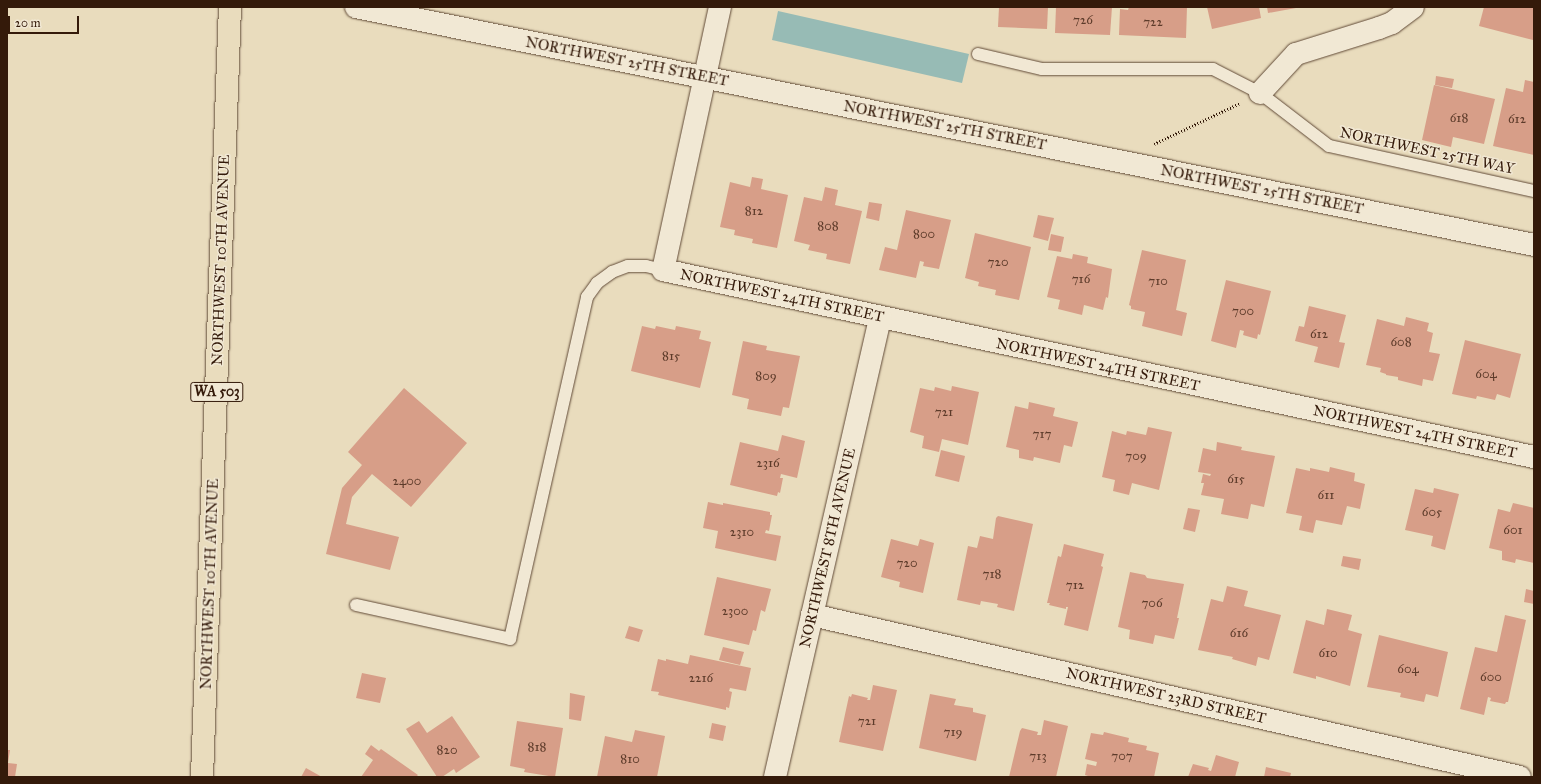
<!DOCTYPE html>
<style>
body{margin:0}
#map{position:relative;width:1541px;height:784px;overflow:hidden;background:#e9dcbd;font-family:"IM FELL Great Primer",serif}
div>[style]{position:absolute}
.water>*{inset:0;background:#97bbb5}
.building>*{inset:0;background:#d79e88}
.path>*{height:2.5px;margin-top:-1.25px;transform-origin:0;background:repeating-linear-gradient(90deg,#341a0a 0 1px,transparent 0 3px)}
.roads{filter:drop-shadow(0 0 1px #614a37) drop-shadow(0 0 1px #614a37)}
.service>*{height:12px;margin:-6px;padding:0 6px;transform-origin:6px;border-radius:6px;background:#f1e8d4}
.minor>*{height:22px;margin:-11px;padding:0 11px;transform-origin:11px;border-radius:11px;background:#f1e8d4}
.tertiary>*{height:22px;margin:-11px;padding:0 11px;transform-origin:11px;border-radius:11px;background:#f1e8d4}
.primary>*{height:22px;margin:-11px;padding:0 11px;transform-origin:11px;border-radius:11px;background:#e9dcbd}
span{translate:-50% -50%;white-space:nowrap;text-align:center;line-height:1.15;-webkit-text-stroke:3px #f1e8d4;paint-order:stroke}
.number-label{font-size:13px;color:#5d3b2a}
.number-label span{-webkit-text-stroke-width:0}
.shield-label span{padding:1px 3px;background:#f1e8d4;border:1px solid;border-radius:3px;-webkit-text-stroke-width:0}
.shield-label{font-size:14px;color:#341a0a;font-weight:700}
.street-label{font-size:15px;color:#341a0a}
.frame{position:absolute;inset:0;border:8px solid #341a0a;pointer-events:none}
.scale{position:absolute;left:8px;top:16px;width:71px;height:18px;box-sizing:border-box;border:2px solid #341a0a;border-top:0;padding-left:5px;font-size:12px;line-height:14px;white-space:nowrap;color:#341a0a;-webkit-text-stroke:3px #f1e8d4;paint-order:stroke}
</style>
<div id="map">
<div class="water">
<div style="clip-path:polygon(778px 11px,969px 54px,962px 83px,772px 40px)"></div>
</div>
<div class="building">
<div style="clip-path:polygon(999px 7px,1048px 7px,1047px 29px,998px 27px)"></div>
<div style="clip-path:polygon(1056px 7px,1112px 7px,1110px 35px,1055px 33px)"></div>
<div style="clip-path:polygon(1129px 7px,1187px 7px,1186px 38px,1119px 35px,1120px 9px,1128px 10px)"></div>
<div style="clip-path:polygon(1207px 7px,1259px 7px,1261px 18px,1212px 29px)"></div>
<div style="clip-path:polygon(1267px 7px,1296px 7px,1296px 8px,1268px 13px)"></div>
<div style="clip-path:polygon(1484px 7px,1534px 7px,1533px 40px,1479px 26px)"></div>
<div style="clip-path:polygon(1436px 76px,1454px 79px,1452px 88px,1435px 85px)"></div>
<div style="clip-path:polygon(1525px 80px,1534px 82px,1534px 155px,1493px 146px,1506px 88px,1523px 92px)"></div>
<div style="clip-path:polygon(1434px 85px,1495px 99px,1484px 144px,1453px 137px,1451px 147px,1422px 140px)"></div>
<div style="clip-path:polygon(752px 177px,763px 179px,761px 189px,788px 195px,777px 248px,752px 243px,753px 239px,734px 235px,735px 230px,720px 227px,730px 182px,750px 187px)"></div>
<div style="clip-path:polygon(825px 187px,838px 190px,835px 205px,862px 211px,850px 264px,826px 259px,827px 254px,808px 250px,810px 245px,794px 241px,804px 197px,822px 201px)"></div>
<div style="clip-path:polygon(869px 202px,882px 204px,879px 221px,866px 218px)"></div>
<div style="clip-path:polygon(906px 210px,951px 220px,939px 269px,923px 266px,924px 262px,920px 261px,916px 278px,879px 270px,885px 247px,897px 250px)"></div>
<div style="clip-path:polygon(1038px 215px,1054px 218px,1048px 241px,1033px 237px)"></div>
<div style="clip-path:polygon(975px 233px,1031px 247px,1019px 300px,995px 295px,996px 290px,978px 286px,979px 282px,965px 278px)"></div>
<div style="clip-path:polygon(1051px 234px,1064px 237px,1061px 252px,1048px 250px)"></div>
<div style="clip-path:polygon(1142px 250px,1186px 260px,1176px 310px,1187px 313px,1182px 336px,1142px 326px,1145px 312px,1131px 309px,1131px 306px,1129px 305px)"></div>
<div style="clip-path:polygon(1073px 254px,1088px 257px,1087px 263px,1112px 269px,1108px 298px,1106px 297px,1103px 310px,1084px 305px,1082px 315px,1058px 309px,1060px 300px,1047px 297px,1057px 256px,1072px 259px)"></div>
<div style="clip-path:polygon(1226px 280px,1271px 291px,1260px 335px,1258px 334px,1257px 339px,1243px 335px,1244px 331px,1240px 330px,1236px 348px,1211px 341px)"></div>
<div style="clip-path:polygon(1309px 306px,1346px 315px,1339px 342px,1345px 343px,1339px 368px,1314px 362px,1318px 347px,1295px 341px,1299px 326px,1304px 327px)"></div>
<div style="clip-path:polygon(1406px 317px,1429px 323px,1427px 331px,1433px 333px,1429px 352px,1440px 354px,1433px 381px,1423px 379px,1422px 386px,1398px 380px,1398px 377px,1386px 375px,1386px 374px,1380px 372px,1381px 368px,1366px 365px,1377px 319px,1404px 326px)"></div>
<div style="clip-path:polygon(642px 326px,655px 329px,656px 326px,675px 330px,676px 326px,701px 331px,699px 339px,711px 342px,700px 388px,631px 371px)"></div>
<div style="clip-path:polygon(1465px 340px,1521px 354px,1510px 398px,1497px 394px,1495px 400px,1477px 396px,1476px 399px,1452px 394px)"></div>
<div style="clip-path:polygon(743px 341px,767px 346px,766px 350px,800px 356px,789px 408px,783px 407px,781px 416px,747px 409px,749px 399px,732px 395px)"></div>
<div style="clip-path:polygon(952px 386px,979px 392px,968px 445px,942px 439px,939px 452px,922px 448px,924px 436px,910px 432px,920px 388px,934px 391px,935px 387px,951px 391px)"></div>
<div style="clip-path:polygon(404px 388px,467px 443px,411px 507px,372px 474px,352px 497px,346px 524px,399px 537px,390px 570px,326px 554px,342px 488px,362px 465px,348px 452px)"></div>
<div style="clip-path:polygon(1029px 402px,1055px 408px,1053px 416px,1078px 422px,1072px 447px,1064px 445px,1060px 463px,1034px 457px,1033px 461px,1019px 458px,1019px 450px,1006px 447px,1015px 406px,1028px 409px)"></div>
<div style="clip-path:polygon(1148px 427px,1172px 432px,1159px 490px,1132px 483px,1129px 495px,1113px 491px,1115px 480px,1102px 477px,1112px 431px,1126px 435px,1127px 431px,1146px 435px)"></div>
<div style="clip-path:polygon(782px 435px,805px 441px,797px 478px,781px 474px,780px 478px,783px 478px,780px 493px,778px 492px,777px 496px,730px 485px,740px 442px,778px 451px)"></div>
<div style="clip-path:polygon(1217px 442px,1242px 447px,1241px 450px,1275px 456px,1264px 507px,1251px 504px,1248px 519px,1221px 514px,1224px 499px,1201px 495px,1204px 483px,1201px 483px,1203px 474px,1210px 476px,1211px 474px,1198px 472px,1203px 448px,1216px 451px)"></div>
<div style="clip-path:polygon(941px 450px,965px 456px,959px 482px,935px 476px)"></div>
<div style="clip-path:polygon(1330px 467px,1355px 473px,1354px 481px,1365px 484px,1360px 509px,1347px 506px,1342px 525px,1316px 520px,1313px 533px,1299px 530px,1302px 516px,1286px 513px,1296px 468px,1310px 471px,1310px 468px,1329px 472px)"></div>
<div style="clip-path:polygon(1434px 488px,1459px 494px,1445px 550px,1431px 546px,1433px 536px,1405px 530px,1415px 489px,1433px 493px)"></div>
<div style="clip-path:polygon(708px 502px,723px 505px,723px 503px,770px 512px,770px 515px,772px 515px,769px 531px,766px 530px,765px 533px,781px 536px,776px 561px,715px 548px,718px 531px,703px 528px)"></div>
<div style="clip-path:polygon(1513px 503px,1534px 508px,1534px 563px,1516px 559px,1515px 563px,1502px 560px,1502px 551px,1489px 548px,1498px 509px,1510px 512px)"></div>
<div style="clip-path:polygon(1188px 508px,1200px 510px,1195px 532px,1183px 529px)"></div>
<div style="clip-path:polygon(998px 516px,1033px 524px,1014px 611px,997px 607px,998px 604px,981px 601px,980px 605px,957px 600px,968px 546px,977px 548px,980px 536px,993px 539px,996px 518px)"></div>
<div style="clip-path:polygon(891px 539px,918px 546px,920px 539px,934px 543px,923px 593px,899px 587px,900px 582px,881px 577px)"></div>
<div style="clip-path:polygon(1064px 544px,1104px 554px,1101px 566px,1103px 567px,1088px 631px,1064px 625px,1068px 607px,1066px 607px,1066px 609px,1049px 605px,1050px 603px,1047px 603px,1058px 556px,1061px 557px)"></div>
<div style="clip-path:polygon(1343px 556px,1361px 559px,1359px 570px,1341px 566px)"></div>
<div style="clip-path:polygon(1130px 572px,1145px 575px,1147px 578px,1184px 584px,1177px 618px,1179px 618px,1174px 639px,1155px 635px,1153px 644px,1129px 639px,1130px 630px,1118px 627px)"></div>
<div style="clip-path:polygon(717px 577px,771px 589px,765px 612px,761px 610px,756px 631px,753px 630px,749px 645px,704px 635px)"></div>
<div style="clip-path:polygon(1227px 586px,1248px 591px,1244px 606px,1281px 615px,1269px 660px,1258px 657px,1256px 666px,1232px 659px,1233px 657px,1198px 650px,1211px 599px,1223px 602px)"></div>
<div style="clip-path:polygon(1526px 589px,1534px 591px,1534px 604px,1524px 602px)"></div>
<div style="clip-path:polygon(1327px 609px,1352px 615px,1348px 630px,1362px 634px,1350px 686px,1316px 676px,1316px 679px,1293px 673px,1306px 620px,1324px 625px)"></div>
<div style="clip-path:polygon(1505px 615px,1526px 620px,1508px 702px,1506px 702px,1505px 704px,1490px 701px,1491px 698px,1488px 697px,1484px 715px,1460px 709px,1475px 647px,1497px 652px)"></div>
<div style="clip-path:polygon(629px 626px,643px 630px,639px 642px,625px 638px)"></div>
<div style="clip-path:polygon(1379px 635px,1448px 652px,1438px 697px,1426px 694px,1424px 702px,1400px 697px,1401px 693px,1367px 687px)"></div>
<div style="clip-path:polygon(723px 647px,744px 652px,740px 665px,719px 660px)"></div>
<div style="clip-path:polygon(690px 655px,751px 668px,746px 691px,730px 688px,729px 691px,732px 692px,729px 708px,726px 707px,726px 710px,658px 695px,659px 692px,651px 691px,658px 659px,666px 661px,666px 659px,688px 664px)"></div>
<div style="clip-path:polygon(362px 673px,386px 678px,380px 703px,356px 698px)"></div>
<div style="clip-path:polygon(873px 685px,897px 690px,883px 751px,839px 742px,849px 696px,851px 697px,852px 694px,868px 698px,867px 700px,870px 700px)"></div>
<div style="clip-path:polygon(570px 693px,585px 696px,581px 721px,569px 719px)"></div>
<div style="clip-path:polygon(930px 694px,956px 699px,954px 705px,973px 708px,973px 712px,986px 715px,976px 761px,919px 748px)"></div>
<div style="clip-path:polygon(452px 716px,480px 757px,456px 773px,454px 769px,442px 777px,437px 777px,406px 729px,419px 721px,427px 733px)"></div>
<div style="clip-path:polygon(1044px 720px,1068px 726px,1056px 777px,1009px 777px,1020px 731px,1022px 728px,1038px 732px,1037px 735px,1041px 735px)"></div>
<div style="clip-path:polygon(517px 721px,563px 728px,555px 777px,524px 772px,525px 769px,510px 766px)"></div>
<div style="clip-path:polygon(712px 723px,726px 726px,723px 741px,709px 738px)"></div>
<div style="clip-path:polygon(635px 730px,665px 736px,657px 777px,597px 777px,605px 736px,632px 742px)"></div>
<div style="clip-path:polygon(1104px 732px,1129px 738px,1128px 742px,1147px 746px,1146px 750px,1159px 753px,1154px 777px,1091px 777px,1085px 775px,1087px 764px,1096px 766px,1097px 762px,1085px 759px,1091px 733px,1103px 735px)"></div>
<div style="clip-path:polygon(371px 745px,379px 751px,381px 749px,418px 775px,416px 777px,361px 777px,373px 760px,365px 754px)"></div>
<div style="clip-path:polygon(7px 750px,10px 750px,8px 763px,17px 764px,15px 777px,7px 777px)"></div>
<div style="clip-path:polygon(1216px 755px,1239px 762px,1235px 777px,1188px 777px,1193px 764px,1209px 768px,1208px 770px,1211px 771px)"></div>
<div style="clip-path:polygon(1266px 767px,1291px 773px,1290px 777px,1264px 777px)"></div>
<div style="clip-path:polygon(306px 768px,322px 777px,301px 777px)"></div>
</div>
<div class="path">
<div style="left:1154px;top:144px;width:95px;rotate:-25.5deg"></div>
</div>
<div class="roads">
<div class="service">
<div style="left:978px;top:54px;width:66px;rotate:13.2deg"></div>
<div style="left:1042px;top:69px;width:171px"></div>
<div style="left:1213px;top:69px;width:53px;rotate:27.1deg"></div>
<div style="left:1260px;top:93px;width:87px;rotate:37.5deg"></div>
<div style="left:1329px;top:146px;width:210px;rotate:12.4deg"></div>
<div style="left:356px;top:605px;width:158px;rotate:12.4deg"></div>
<div style="left:510px;top:639px;width:351px;rotate:-77.3deg"></div>
<div style="left:587px;top:297px;width:17px;rotate:-54deg"></div>
<div style="left:597px;top:283px;width:19px;rotate:-36deg"></div>
<div style="left:612px;top:272px;width:17px;rotate:-21deg"></div>
<div style="left:628px;top:266px;width:18px"></div>
<div style="left:646px;top:266px;width:17px;rotate:13deg"></div>
</div>
<div class="minor">
<div style="left:720px;top:7px;width:269px;rotate:102.2deg"></div>
<div style="left:663px;top:270px;width:891px;rotate:12.12deg"></div>
<div style="left:1260px;top:93px;width:53px;rotate:-47.3deg"></div>
<div style="left:1296px;top:54px;width:87px;rotate:-17.4deg"></div>
<div style="left:1379px;top:28px;width:14px;rotate:-21deg"></div>
<div style="left:1392px;top:23px;width:26px;rotate:-37deg"></div>
<div style="left:812px;top:615px;width:726px;rotate:12.89deg"></div>
<div style="left:775px;top:777px;width:471px;rotate:-77.1deg"></div>
</div>
<div class="tertiary">
<div style="left:356px;top:7px;width:1202px;rotate:11.42deg"></div>
</div>
<div class="primary">
<div style="left:202px;top:777px;width:771px;rotate:-87.92deg"></div>
</div>
</div>
<div class="number-label">
<span style="left:1083px;top:20px">726</span>
<span style="left:1153px;top:22px">722</span>
<span style="left:1459px;top:118px">618</span>
<span style="left:1517px;top:119px">612</span>
<span style="left:754px;top:211px">812</span>
<span style="left:828px;top:226px">808</span>
<span style="left:924px;top:234px">800</span>
<span style="left:998px;top:262px">720</span>
<span style="left:1081px;top:279px">716</span>
<span style="left:1158px;top:281px">710</span>
<span style="left:1243px;top:311px">700</span>
<span style="left:1319px;top:334px">612</span>
<span style="left:1401px;top:342px">608</span>
<span style="left:671px;top:356px">815</span>
<span style="left:1486px;top:374px">604</span>
<span style="left:766px;top:376px">809</span>
<span style="left:944px;top:412px">721</span>
<span style="left:1042px;top:434px">717</span>
<span style="left:1136px;top:456px">709</span>
<span style="left:768px;top:463px">2316</span>
<span style="left:1236px;top:479px">615</span>
<span style="left:407px;top:481px">2400</span>
<span style="left:1326px;top:495px">611</span>
<span style="left:1432px;top:512px">605</span>
<span style="left:1513px;top:530px">601</span>
<span style="left:742px;top:532px">2310</span>
<span style="left:907px;top:563px">720</span>
<span style="left:992px;top:574px">718</span>
<span style="left:1075px;top:585px">712</span>
<span style="left:1152px;top:603px">706</span>
<span style="left:735px;top:611px">2300</span>
<span style="left:1239px;top:633px">616</span>
<span style="left:1328px;top:653px">610</span>
<span style="left:1408px;top:669px">604</span>
<span style="left:1491px;top:677px">600</span>
<span style="left:701px;top:678px">2216</span>
<span style="left:867px;top:721px">721</span>
<span style="left:953px;top:732px">719</span>
<span style="left:537px;top:747px">818</span>
<span style="left:447px;top:750px">820</span>
<span style="left:1038px;top:756px">713</span>
<span style="left:1122px;top:756px">707</span>
<span style="left:630px;top:759px">810</span>
</div>
<div class="shield-label">
<span style="left:217px;top:392px">WA 503</span>
</div>
<div class="street-label">
<span style="left:627px;top:62px;rotate:11deg">NORTHWEST 25TH STREET</span>
<span style="left:945px;top:126px;rotate:11deg">NORTHWEST 25TH STREET</span>
<span style="left:1427px;top:151px;rotate:12deg">NORTHWEST 25TH WAY</span>
<span style="left:1262px;top:190px;rotate:11deg">NORTHWEST 25TH STREET</span>
<span style="left:221px;top:260px;rotate:-88deg">NORTHWEST 10TH AVENUE</span>
<span style="left:782px;top:296px;rotate:12deg">NORTHWEST 24TH STREET</span>
<span style="left:1098px;top:365px;rotate:12deg">NORTHWEST 24TH STREET</span>
<span style="left:1415px;top:432px;rotate:12deg">NORTHWEST 24TH STREET</span>
<span style="left:828px;top:548px;rotate:-77deg">NORTHWEST 8TH AVENUE</span>
<span style="left:210px;top:584px;rotate:-88deg">NORTHWEST 10TH AVENUE</span>
<span style="left:1166px;top:696px;rotate:13deg">NORTHWEST 23RD STREET</span>
</div>
<div class="frame"></div>
<div class="scale">20 m</div>
</div>
